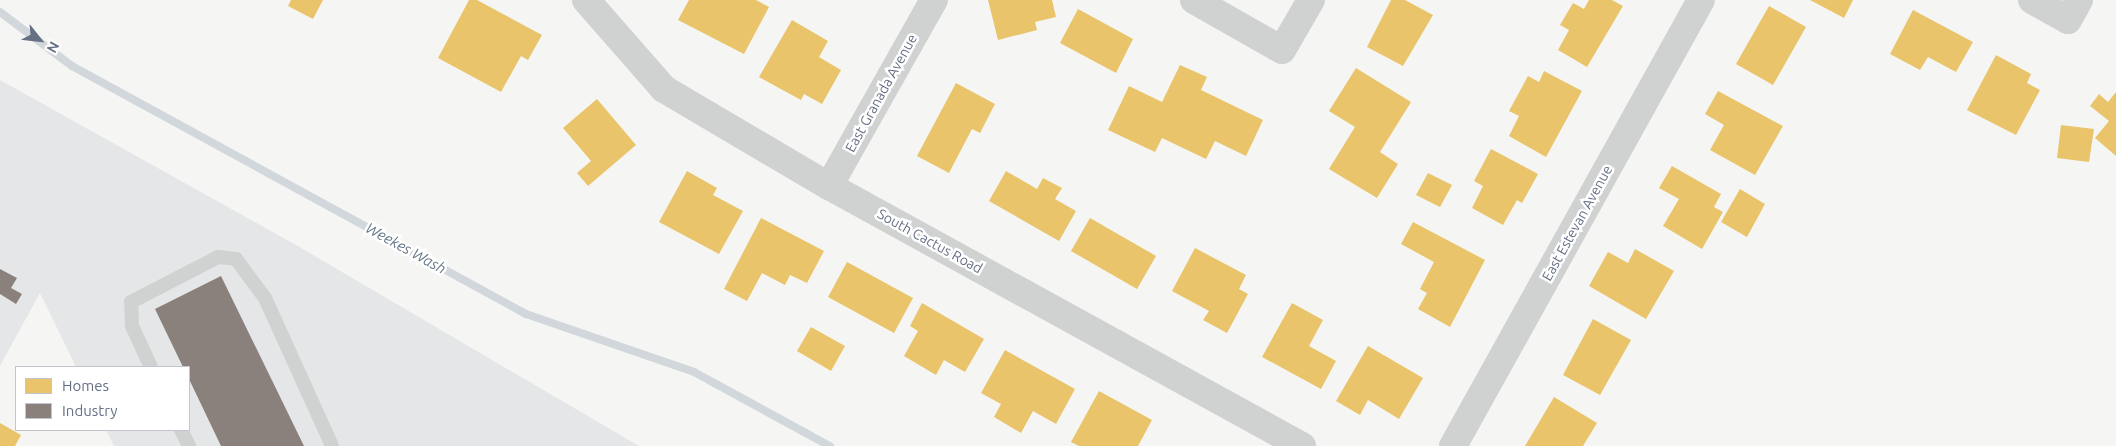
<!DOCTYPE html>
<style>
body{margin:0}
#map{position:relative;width:2116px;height:446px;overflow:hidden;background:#f5f6f4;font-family:Ubuntu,sans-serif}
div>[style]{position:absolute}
.built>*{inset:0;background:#e5e6e7}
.homes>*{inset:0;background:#e9c46a}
.industry>*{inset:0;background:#8a817c}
.stream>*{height:8px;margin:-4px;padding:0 4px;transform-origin:4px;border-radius:4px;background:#d2d7dc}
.service>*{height:14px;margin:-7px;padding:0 7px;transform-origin:7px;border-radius:7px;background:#d0d1d1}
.minor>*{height:28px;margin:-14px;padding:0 14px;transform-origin:14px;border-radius:14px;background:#d0d1d1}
span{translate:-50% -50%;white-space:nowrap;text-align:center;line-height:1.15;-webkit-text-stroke:5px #fff;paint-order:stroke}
.street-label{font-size:14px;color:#657085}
.water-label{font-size:15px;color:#667889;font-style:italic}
.legend{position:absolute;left:15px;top:366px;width:175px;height:65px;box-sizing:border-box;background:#fff;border:1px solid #c1c6ce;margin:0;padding:6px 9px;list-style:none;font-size:15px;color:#657085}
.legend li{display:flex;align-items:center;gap:10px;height:25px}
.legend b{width:25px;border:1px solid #c1c6ce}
.north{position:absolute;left:15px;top:15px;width:50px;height:50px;-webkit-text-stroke:4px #fff;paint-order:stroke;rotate:119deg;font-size:14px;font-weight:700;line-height:20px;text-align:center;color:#657085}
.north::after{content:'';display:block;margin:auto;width:18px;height:22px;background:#657085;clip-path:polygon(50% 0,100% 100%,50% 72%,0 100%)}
</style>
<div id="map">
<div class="built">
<div style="clip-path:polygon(0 80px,296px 245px,639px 446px,114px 446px,106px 430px,189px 430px,189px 367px,76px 367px,40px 293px,0 366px)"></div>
</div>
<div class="homes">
<div style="clip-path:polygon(291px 0,323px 0,313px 19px,288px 6px)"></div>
<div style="clip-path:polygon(469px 0,477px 0,542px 35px,528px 60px,521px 56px,501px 92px,438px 58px)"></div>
<div style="clip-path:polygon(689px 0,756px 0,769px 7px,744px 54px,678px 20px)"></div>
<div style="clip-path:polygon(988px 0,1052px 0,1056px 17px,1035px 22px,1037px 30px,998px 40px)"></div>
<div style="clip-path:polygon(1391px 0,1405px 0,1433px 15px,1403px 66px,1367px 47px)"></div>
<div style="clip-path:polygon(1589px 0,1612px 0,1623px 6px,1587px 67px,1558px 50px,1569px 30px,1560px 25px,1573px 3px,1584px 9px)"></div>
<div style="clip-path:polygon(1810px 0,1853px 0,1844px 18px)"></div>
<div style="clip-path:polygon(1769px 6px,1806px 27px,1773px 85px,1736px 64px)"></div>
<div style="clip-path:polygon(1078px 9px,1133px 39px,1116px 73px,1060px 43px)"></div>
<div style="clip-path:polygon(1913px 10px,1973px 42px,1956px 72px,1928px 57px,1920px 70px,1890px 54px)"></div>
<div style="clip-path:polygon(792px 20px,828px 41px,819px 57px,841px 70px,822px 104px,804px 94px,801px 100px,759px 77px)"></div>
<div style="clip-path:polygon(1996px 55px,2031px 74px,2027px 83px,2040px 90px,2016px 135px,1967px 110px)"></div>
<div style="clip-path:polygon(1180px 65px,1207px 77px,1201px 90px,1263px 120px,1246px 156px,1215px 141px,1206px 159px,1162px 138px,1155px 152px,1108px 130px,1129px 86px,1162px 102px)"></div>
<div style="clip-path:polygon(1356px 68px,1411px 102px,1380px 152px,1398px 164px,1377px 198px,1329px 169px,1355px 127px,1329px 111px)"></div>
<div style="clip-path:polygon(1544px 71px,1582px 91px,1546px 157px,1509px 136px,1519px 116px,1509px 111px,1528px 76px,1539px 82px)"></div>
<div style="clip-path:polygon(956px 83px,995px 104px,980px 133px,972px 129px,949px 173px,917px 156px)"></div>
<div style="clip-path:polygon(1718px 91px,1783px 126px,1755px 175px,1710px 150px,1724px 125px,1705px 114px)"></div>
<div style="clip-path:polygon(2116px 92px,2116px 156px,2095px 138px,2109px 121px,2090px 106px,2099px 94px,2108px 102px)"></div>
<div style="clip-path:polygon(597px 99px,636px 145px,588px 186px,577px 173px,591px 161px,563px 128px)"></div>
<div style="clip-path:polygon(2061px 125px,2094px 129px,2089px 162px,2057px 158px)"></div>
<div style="clip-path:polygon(1491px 149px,1538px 174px,1522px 203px,1517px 200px,1503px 225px,1472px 208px,1483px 186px,1474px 181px)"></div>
<div style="clip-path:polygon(1672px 166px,1721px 194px,1714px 207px,1723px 212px,1702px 249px,1663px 226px,1679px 199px,1659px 188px)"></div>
<div style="clip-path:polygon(687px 171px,717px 188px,713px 195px,743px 211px,719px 254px,659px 222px)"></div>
<div style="clip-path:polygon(1006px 171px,1037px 189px,1043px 178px,1062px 188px,1055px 199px,1076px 211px,1059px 241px,989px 201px)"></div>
<div style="clip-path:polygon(1428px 173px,1452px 185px,1440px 207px,1416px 195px)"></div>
<div style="clip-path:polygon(1740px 189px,1765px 204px,1747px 237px,1721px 222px)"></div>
<div style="clip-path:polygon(761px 218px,824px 251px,807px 283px,790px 275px,785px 285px,762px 273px,747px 301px,724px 289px)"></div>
<div style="clip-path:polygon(1090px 218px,1156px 256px,1137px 289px,1071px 251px)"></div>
<div style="clip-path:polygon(1413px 222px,1485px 260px,1450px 327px,1418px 309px,1427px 293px,1420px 289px,1434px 262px,1401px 244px)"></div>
<div style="clip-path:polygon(1195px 248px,1246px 275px,1239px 289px,1248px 294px,1227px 333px,1203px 320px,1209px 311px,1172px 291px)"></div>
<div style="clip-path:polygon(1635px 249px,1674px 271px,1646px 319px,1589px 286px,1608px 252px,1628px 263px)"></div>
<div style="clip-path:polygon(847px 262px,913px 298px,894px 333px,828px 297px)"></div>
<div style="clip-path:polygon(922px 303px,984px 339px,965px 372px,944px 360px,936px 375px,904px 356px,918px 331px,910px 326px)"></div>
<div style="clip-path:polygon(1292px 303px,1323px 320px,1309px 346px,1336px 361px,1321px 389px,1262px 357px)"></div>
<div style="clip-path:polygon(1593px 319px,1631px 340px,1600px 395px,1563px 375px)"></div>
<div style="clip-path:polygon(811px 327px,845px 346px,831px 371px,797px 351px)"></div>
<div style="clip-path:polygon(1368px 346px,1423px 378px,1399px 419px,1368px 400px,1360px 415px,1336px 401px)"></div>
<div style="clip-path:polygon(1005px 350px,1075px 389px,1056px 424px,1033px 411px,1021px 433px,994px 417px,1001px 404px,981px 393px)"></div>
<div style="clip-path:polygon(1099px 391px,1152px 420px,1138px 446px,1079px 446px,1071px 442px)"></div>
<div style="clip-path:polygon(1554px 397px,1597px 423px,1583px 446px,1525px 446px)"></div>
<div style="clip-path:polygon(0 423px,21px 435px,15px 446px,0 446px)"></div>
</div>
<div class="industry">
<div style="clip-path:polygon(0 269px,17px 278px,11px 288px,22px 294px,16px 304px,0 294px)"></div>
<div style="clip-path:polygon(221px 276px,304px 446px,221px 446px,189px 379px,189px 367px,183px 367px,155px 309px)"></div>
</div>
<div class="stream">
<div style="left:0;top:12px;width:90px;rotate:36.9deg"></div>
<div style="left:72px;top:66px;width:517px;rotate:28.65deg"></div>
<div style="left:526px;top:314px;width:178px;rotate:19deg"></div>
<div style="left:694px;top:372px;width:155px;rotate:28.6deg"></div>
</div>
<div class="service">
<div style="left:151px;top:367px;width:45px;rotate:-114.9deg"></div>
<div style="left:132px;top:326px;width:24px;rotate:-92deg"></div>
<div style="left:131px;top:302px;width:98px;rotate:-27.3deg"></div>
<div style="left:218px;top:257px;width:18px;rotate:6deg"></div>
<div style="left:236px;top:259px;width:49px;rotate:53.4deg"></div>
<div style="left:265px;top:298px;width:162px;rotate:65.6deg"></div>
<div style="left:181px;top:430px;width:18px;rotate:63deg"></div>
</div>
<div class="minor">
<div style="left:586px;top:0;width:118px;rotate:48.8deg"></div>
<div style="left:664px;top:89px;width:191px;rotate:30.5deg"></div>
<div style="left:829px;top:186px;width:540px;rotate:28.8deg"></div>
<div style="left:1194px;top:0;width:101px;rotate:29.6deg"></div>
<div style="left:1282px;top:50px;width:58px;rotate:-59.9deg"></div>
<div style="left:2032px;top:0;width:41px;rotate:29.1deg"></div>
<div style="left:2068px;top:20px;width:23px;rotate:-61deg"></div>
<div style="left:829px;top:186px;width:214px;rotate:-60.6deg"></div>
<div style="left:1453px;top:446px;width:510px;rotate:-60.92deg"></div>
</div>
<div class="street-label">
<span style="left:881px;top:93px;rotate:-61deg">East Granada Avenue</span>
<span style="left:1577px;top:223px;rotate:-61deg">East Estevan Avenue</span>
<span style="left:930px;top:241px;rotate:29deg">South Cactus Road</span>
</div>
<div class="water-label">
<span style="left:406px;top:248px;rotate:29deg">Weekes Wash</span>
</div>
<ul class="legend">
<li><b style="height:14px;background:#e9c46a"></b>Homes</li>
<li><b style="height:14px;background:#8a817c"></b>Industry</li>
</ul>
<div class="north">N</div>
</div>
